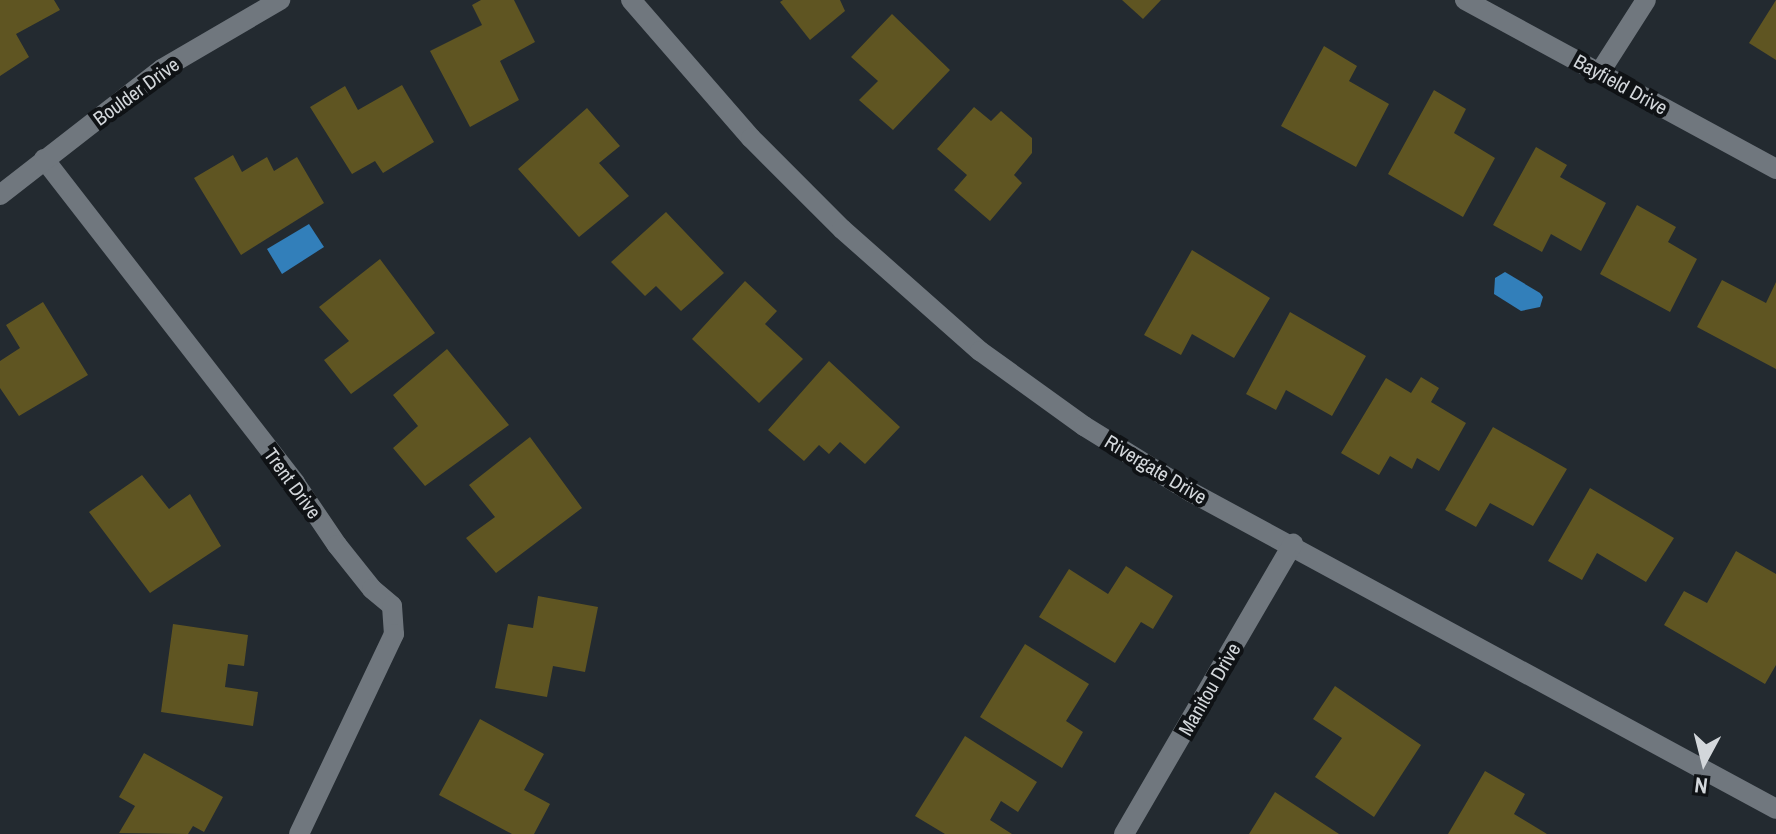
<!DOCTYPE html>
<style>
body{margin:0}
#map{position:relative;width:1776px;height:834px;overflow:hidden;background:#232a30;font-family:"Archivo Narrow",sans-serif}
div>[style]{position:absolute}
.water>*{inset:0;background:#327fba}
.building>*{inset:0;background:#5f5522}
.minor>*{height:20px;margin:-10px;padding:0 10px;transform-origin:10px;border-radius:10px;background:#70777e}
span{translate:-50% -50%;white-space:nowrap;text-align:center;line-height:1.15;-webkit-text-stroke:8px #0f1215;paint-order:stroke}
.street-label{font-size:20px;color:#d3d7db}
.north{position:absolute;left:1664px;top:722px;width:80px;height:80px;-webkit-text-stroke:6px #0f1215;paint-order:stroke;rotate:187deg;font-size:22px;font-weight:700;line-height:32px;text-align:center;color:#d3d7db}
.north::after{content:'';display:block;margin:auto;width:28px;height:36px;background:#d3d7db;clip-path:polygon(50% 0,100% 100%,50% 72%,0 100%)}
</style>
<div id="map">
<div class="water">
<div style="clip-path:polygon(309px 224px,324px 247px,282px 274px,267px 249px)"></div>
<div style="clip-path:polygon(1505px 272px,1540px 293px,1543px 297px,1540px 307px,1521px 311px,1494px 294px,1495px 278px)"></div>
</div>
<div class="building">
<div style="clip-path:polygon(0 0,54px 0,60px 10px,16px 34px,29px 57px,0 76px)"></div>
<div style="clip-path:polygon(481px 0,514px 0,535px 42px,500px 61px,519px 100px,470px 127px,430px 51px,482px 25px,472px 5px)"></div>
<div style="clip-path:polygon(783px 0,840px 0,845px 11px,810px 40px,780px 2px)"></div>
<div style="clip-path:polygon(1122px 0,1161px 0,1143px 19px)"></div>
<div style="clip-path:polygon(1776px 0,1776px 60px,1749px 43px)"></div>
<div style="clip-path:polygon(892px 14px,950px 70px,893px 130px,859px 100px,878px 81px,851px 57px)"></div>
<div style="clip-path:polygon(1324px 46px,1357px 66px,1349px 81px,1389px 104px,1356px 167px,1281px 126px)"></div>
<div style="clip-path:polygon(402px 85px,434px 142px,383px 173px,375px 161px,352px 174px,310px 107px,345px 86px,358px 110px)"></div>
<div style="clip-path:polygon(1434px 90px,1466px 109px,1454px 133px,1495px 158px,1463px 217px,1388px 174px)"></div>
<div style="clip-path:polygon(974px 107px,991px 121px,1001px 111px,1032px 138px,1032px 153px,1014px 175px,1022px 183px,990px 221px,954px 190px,967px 175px,937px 149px)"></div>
<div style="clip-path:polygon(587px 108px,620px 146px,599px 163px,629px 196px,579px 237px,518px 169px)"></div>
<div style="clip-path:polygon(1536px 147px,1567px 165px,1560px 177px,1606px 203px,1581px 251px,1551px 234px,1542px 252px,1493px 225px)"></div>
<div style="clip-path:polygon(233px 155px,242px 172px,267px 157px,274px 171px,297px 157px,324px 203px,241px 255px,194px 178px)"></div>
<div style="clip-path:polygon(1637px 205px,1676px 227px,1668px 242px,1697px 259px,1670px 312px,1600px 274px)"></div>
<div style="clip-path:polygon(666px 212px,724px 273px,681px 311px,656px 286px,645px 296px,611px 262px)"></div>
<div style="clip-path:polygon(1192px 250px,1270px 298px,1234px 358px,1192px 334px,1181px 355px,1144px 335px)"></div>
<div style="clip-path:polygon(380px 259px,435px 333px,351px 394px,324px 360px,349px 341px,319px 307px)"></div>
<div style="clip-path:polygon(1722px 280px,1766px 303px,1776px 282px,1776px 369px,1697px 327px)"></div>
<div style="clip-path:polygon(745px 281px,777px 311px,765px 324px,803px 359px,759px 403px,692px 339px)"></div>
<div style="clip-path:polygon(43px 302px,88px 375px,19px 416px,0 388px,0 361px,20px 348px,6px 325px)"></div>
<div style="clip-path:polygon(1290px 312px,1366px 356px,1332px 416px,1286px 390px,1276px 410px,1246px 394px)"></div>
<div style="clip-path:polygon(447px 349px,509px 425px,425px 486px,393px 448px,418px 426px,393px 395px)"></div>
<div style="clip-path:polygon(829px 361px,900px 427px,865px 464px,840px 442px,829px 454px,819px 445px,804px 461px,768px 430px)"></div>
<div style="clip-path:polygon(1421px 377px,1439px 388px,1431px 402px,1466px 423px,1439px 471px,1417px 458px,1412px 469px,1390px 456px,1379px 475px,1341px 453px,1386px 378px,1411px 393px)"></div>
<div style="clip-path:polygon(1493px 427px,1567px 469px,1533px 526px,1490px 503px,1476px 527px,1445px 510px)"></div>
<div style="clip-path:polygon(530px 437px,582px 508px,496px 573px,466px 538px,495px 517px,469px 485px)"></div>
<div style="clip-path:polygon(142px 475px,169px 509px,190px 494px,221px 546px,150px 593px,89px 512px)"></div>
<div style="clip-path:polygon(1590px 488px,1674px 538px,1646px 582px,1597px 553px,1582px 580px,1548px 561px)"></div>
<div style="clip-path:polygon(1736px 551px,1776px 574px,1776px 665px,1765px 684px,1664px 625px,1684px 591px,1707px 603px)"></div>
<div style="clip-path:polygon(1126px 566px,1173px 596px,1153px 629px,1141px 622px,1115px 663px,1039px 617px,1069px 569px,1108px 594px)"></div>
<div style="clip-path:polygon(538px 596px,598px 607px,585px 672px,553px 666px,547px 697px,495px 688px,508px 624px,533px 628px)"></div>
<div style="clip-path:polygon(173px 624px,248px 635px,244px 666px,228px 664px,225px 687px,258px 692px,253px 726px,161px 712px)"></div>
<div style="clip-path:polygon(1025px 644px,1089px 684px,1066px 721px,1083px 732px,1062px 768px,980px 717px)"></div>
<div style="clip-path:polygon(1335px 686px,1421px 745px,1374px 817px,1315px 777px,1342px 738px,1313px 719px)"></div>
<div style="clip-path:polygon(480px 719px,544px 754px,524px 790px,550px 804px,534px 834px,512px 834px,439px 795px)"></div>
<div style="clip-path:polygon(965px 736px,1037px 782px,1018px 812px,1001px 801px,990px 820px,1012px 834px,945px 834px,915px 816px)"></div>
<div style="clip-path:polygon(144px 753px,223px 797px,204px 832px,193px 826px,188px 834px,119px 833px,135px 806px,119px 797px)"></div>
<div style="clip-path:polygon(1485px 771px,1525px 794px,1514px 814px,1547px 834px,1448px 834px)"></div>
<div style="clip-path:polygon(1275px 792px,1339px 834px,1249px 834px)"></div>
</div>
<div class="minor">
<div style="left:631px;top:0;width:183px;rotate:49deg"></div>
<div style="left:751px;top:138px;width:129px;rotate:45deg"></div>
<div style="left:842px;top:229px;width:184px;rotate:41.5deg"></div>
<div style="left:980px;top:351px;width:128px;rotate:35.8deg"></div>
<div style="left:1084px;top:426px;width:126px;rotate:31.7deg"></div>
<div style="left:1191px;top:492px;width:665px;rotate:28.45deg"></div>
<div style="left:1465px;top:0;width:354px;rotate:28.5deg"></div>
<div style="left:1600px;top:72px;width:85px;rotate:-57.4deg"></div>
<div style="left:44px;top:159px;width:410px;rotate:52.2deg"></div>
<div style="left:295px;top:483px;width:75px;rotate:55.9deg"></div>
<div style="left:337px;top:545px;width:56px;rotate:51.5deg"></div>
<div style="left:372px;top:589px;width:26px;rotate:40deg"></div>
<div style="left:392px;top:606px;width:28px;rotate:86deg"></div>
<div style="left:394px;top:634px;width:221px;rotate:115.4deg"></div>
<div style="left:0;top:195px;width:205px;rotate:-37.9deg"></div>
<div style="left:162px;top:69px;width:137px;rotate:-30.3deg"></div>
<div style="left:1124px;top:834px;width:336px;rotate:-59.8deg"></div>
</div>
<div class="street-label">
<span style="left:1621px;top:84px;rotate:29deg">Bayfield Drive</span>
<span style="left:136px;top:91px;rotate:-36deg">Boulder Drive</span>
<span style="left:1156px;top:469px;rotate:31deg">Rivergate Drive</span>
<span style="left:293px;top:483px;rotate:54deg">Trent Drive</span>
<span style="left:1209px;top:689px;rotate:-60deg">Manitou Drive</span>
</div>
<div class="north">N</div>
</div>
